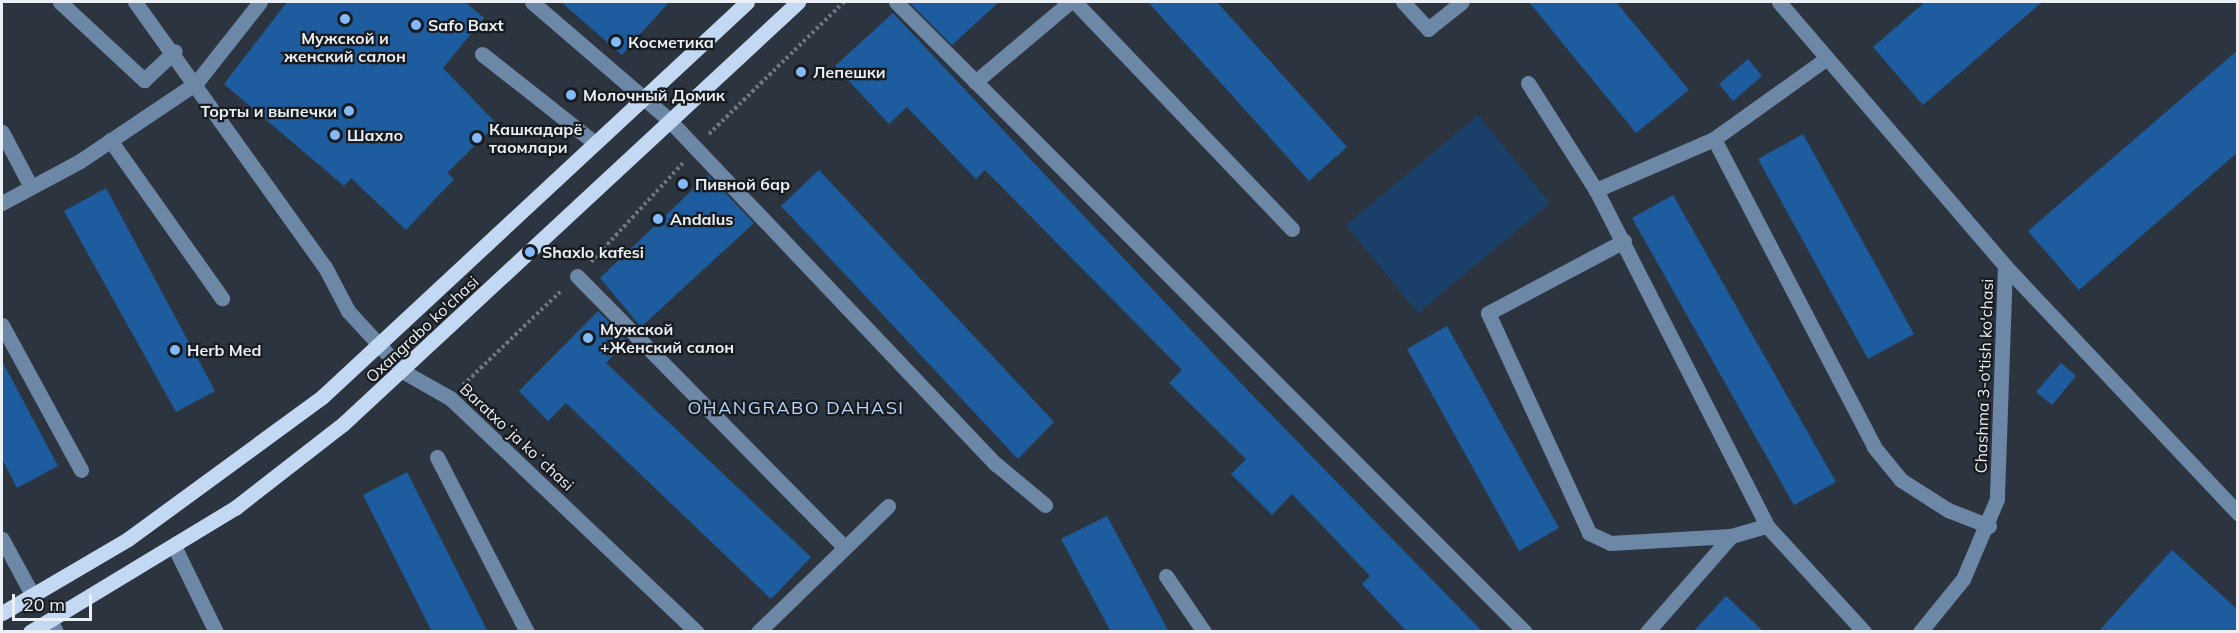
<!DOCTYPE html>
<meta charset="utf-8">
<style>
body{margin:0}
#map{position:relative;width:2239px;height:633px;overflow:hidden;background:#2c353f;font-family:Mulish,sans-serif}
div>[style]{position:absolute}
.green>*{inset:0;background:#1a406a}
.building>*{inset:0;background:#1d5c9e}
.path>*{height:4px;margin-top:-2px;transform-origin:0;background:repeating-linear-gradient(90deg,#6e767f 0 3px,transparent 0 6px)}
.minor>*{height:15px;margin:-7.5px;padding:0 7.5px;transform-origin:7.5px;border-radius:7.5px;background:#6d87a6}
.major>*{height:15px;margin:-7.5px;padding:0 7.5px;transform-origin:7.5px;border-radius:7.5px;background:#c3d8f2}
.dots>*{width:16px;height:16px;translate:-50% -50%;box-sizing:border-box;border:3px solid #181c20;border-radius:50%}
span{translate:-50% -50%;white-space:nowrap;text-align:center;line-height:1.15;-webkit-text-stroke:4.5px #181c20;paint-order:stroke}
.poi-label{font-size:16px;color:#eaf0f6;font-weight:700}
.left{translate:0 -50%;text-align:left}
.right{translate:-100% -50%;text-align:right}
.street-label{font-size:16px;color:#eaf0f6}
.neighbourhood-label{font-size:18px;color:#bad8fd;letter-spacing:1.5px}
.frame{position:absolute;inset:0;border:3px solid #eaf0f6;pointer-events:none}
.scale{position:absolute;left:12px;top:594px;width:80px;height:27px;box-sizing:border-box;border:3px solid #eaf0f6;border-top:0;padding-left:8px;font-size:18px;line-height:21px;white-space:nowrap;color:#eaf0f6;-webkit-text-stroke:4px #181c20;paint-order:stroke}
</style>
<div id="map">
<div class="green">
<div style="clip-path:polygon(1478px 115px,1550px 203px,1418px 313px,1346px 225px)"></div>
</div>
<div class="building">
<div style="clip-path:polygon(287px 2px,465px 2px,484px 18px,443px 68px,497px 124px,447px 173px,454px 179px,406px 230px,351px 178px,344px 186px,224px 84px)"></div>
<div style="clip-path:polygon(561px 2px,669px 2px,622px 55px)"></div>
<div style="clip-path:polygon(909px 2px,999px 2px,952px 45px)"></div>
<div style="clip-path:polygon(1148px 2px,1217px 2px,1347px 147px,1309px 181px)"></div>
<div style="clip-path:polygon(1529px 2px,1616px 2px,1689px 90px,1636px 133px)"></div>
<div style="clip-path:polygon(1925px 2px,2042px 2px,1923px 105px,1873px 47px)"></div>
<div style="clip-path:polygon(893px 13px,1253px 396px,1483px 632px,1407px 632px,1362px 584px,1370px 576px,1292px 494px,1272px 515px,1231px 474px,1246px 459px,1169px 383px,1182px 370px,985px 170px,976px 179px,907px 107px,889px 124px,835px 66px)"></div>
<div style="clip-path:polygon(2238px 50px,2238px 152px,2079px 290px,2028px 231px)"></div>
<div style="clip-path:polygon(1748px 59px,1762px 76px,1733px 101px,1719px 84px)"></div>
<div style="clip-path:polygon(1803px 134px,1914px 334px,1868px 359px,1758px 159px)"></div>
<div style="clip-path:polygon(819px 170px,1054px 422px,1018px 459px,781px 206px)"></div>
<div style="clip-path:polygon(708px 175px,754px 223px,641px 327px,600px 278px)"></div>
<div style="clip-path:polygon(106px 188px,215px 391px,176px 412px,64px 211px)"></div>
<div style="clip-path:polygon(1673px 195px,1836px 482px,1794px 505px,1632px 218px)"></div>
<div style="clip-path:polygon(598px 311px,627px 341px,606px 363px,811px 557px,771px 599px,566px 403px,548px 421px,519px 391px)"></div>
<div style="clip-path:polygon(1447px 326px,1559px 528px,1519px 551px,1407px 349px)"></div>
<div style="clip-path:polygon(2px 361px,58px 466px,17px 488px,2px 459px)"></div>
<div style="clip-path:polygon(2061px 363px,2076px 376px,2052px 405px,2036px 392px)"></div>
<div style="clip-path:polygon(407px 472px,488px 632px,432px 632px,363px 495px)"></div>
<div style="clip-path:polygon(1107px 516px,1169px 632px,1111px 632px,1061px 539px)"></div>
<div style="clip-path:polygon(2172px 550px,2238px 610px,2238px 632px,2098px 632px)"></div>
<div style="clip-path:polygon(1726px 596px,1764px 632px,1693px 632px)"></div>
</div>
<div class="path">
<div style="left:709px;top:134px;width:189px;rotate:-44.4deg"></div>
<div style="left:591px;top:262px;width:137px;rotate:-47.1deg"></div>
<div style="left:463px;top:385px;width:137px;rotate:-43.8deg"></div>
</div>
<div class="minor">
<div style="left:60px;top:2px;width:115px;rotate:42.9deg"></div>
<div style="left:144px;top:80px;width:42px;rotate:-43.1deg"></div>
<div style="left:135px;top:2px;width:326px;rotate:54.4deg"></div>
<div style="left:325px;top:267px;width:50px;rotate:62.4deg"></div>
<div style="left:348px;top:311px;width:83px;rotate:47.4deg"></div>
<div style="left:404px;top:372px;width:53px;rotate:29.5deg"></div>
<div style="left:450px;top:398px;width:340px;rotate:43.5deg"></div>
<div style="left:532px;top:2px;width:181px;rotate:40.7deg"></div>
<div style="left:669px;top:120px;width:475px;rotate:46.5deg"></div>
<div style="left:996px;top:464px;width:64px;rotate:39.9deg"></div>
<div style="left:896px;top:2px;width:890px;rotate:45.05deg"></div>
<div style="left:1075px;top:2px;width:314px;rotate:46.3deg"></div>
<div style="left:1403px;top:2px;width:37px;rotate:47deg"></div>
<div style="left:1428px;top:29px;width:43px;rotate:-38.5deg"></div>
<div style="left:1779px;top:2px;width:348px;rotate:49.4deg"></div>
<div style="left:2005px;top:266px;width:233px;rotate:92deg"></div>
<div style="left:1997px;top:499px;width:87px;rotate:113deg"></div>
<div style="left:1963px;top:579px;width:68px;rotate:129.1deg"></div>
<div style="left:482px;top:54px;width:142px;rotate:38.2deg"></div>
<div style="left:1827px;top:58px;width:139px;rotate:144.4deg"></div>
<div style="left:1714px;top:139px;width:129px;rotate:156.6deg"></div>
<div style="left:1596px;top:190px;width:377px;rotate:63deg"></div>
<div style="left:1767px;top:526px;width:144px;rotate:47.5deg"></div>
<div style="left:975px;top:82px;width:124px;rotate:-40.1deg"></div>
<div style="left:1528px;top:83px;width:127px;rotate:57.6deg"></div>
<div style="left:2px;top:132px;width:62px;rotate:62.2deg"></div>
<div style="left:1714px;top:139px;width:347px;rotate:62.5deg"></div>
<div style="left:1874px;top:447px;width:43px;rotate:50.7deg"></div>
<div style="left:1901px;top:480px;width:56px;rotate:32.6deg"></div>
<div style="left:1948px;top:510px;width:44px;rotate:21.3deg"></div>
<div style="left:110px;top:140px;width:194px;rotate:54.7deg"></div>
<div style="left:2px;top:203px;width:89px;rotate:-28.3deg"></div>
<div style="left:80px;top:161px;width:140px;rotate:-33.9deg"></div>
<div style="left:196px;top:83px;width:103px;rotate:-51.7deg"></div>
<div style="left:1624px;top:241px;width:154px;rotate:152.1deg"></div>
<div style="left:1488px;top:313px;width:242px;rotate:65.3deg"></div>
<div style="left:1589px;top:533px;width:23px;rotate:25deg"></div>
<div style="left:1610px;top:543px;width:121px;rotate:-3.3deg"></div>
<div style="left:1731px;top:536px;width:37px;rotate:-16deg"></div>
<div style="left:2005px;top:266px;width:340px;rotate:46.7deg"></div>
<div style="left:577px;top:276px;width:380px;rotate:45.4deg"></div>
<div style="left:2px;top:325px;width:165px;rotate:61.4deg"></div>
<div style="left:437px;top:457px;width:197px;rotate:62.8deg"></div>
<div style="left:2px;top:539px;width:65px;rotate:61.5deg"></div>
<div style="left:175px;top:548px;width:93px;rotate:64deg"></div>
<div style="left:1166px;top:576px;width:68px;rotate:55.8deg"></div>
<div style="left:50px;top:621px;width:13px;rotate:61deg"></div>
<div style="left:758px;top:632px;width:181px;rotate:-44.1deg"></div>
<div style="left:1647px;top:632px;width:128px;rotate:-48.8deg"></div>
</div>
<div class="major">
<div style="left:2px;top:613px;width:146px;rotate:-30.4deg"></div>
<div style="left:128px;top:539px;width:240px;rotate:-36.2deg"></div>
<div style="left:322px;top:397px;width:580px;rotate:-42.9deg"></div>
<div style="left:30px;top:632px;width:240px;rotate:-31.2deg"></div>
<div style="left:235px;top:508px;width:137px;rotate:-37.9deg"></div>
<div style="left:343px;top:424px;width:621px;rotate:-42.85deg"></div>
</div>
<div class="dots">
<div style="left:345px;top:19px;background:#85bbfb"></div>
<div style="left:416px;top:25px;background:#85bbfb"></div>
<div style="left:616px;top:42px;background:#85bbfb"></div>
<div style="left:801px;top:72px;background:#85bbfb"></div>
<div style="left:571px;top:95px;background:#85bbfb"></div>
<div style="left:349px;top:111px;background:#85bbfb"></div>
<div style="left:335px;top:135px;background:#85bbfb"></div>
<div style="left:477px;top:138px;background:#85bbfb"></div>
<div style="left:683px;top:184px;background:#85bbfb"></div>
<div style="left:658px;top:219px;background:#85bbfb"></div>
<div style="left:530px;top:252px;background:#85bbfb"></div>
<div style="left:588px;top:338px;background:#85bbfb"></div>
<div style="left:175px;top:350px;background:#85bbfb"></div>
</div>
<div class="poi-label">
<span class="left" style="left:428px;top:25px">Safo Baxt</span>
<span style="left:345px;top:47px">Мужской и<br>женский салон</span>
<span class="left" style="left:628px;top:42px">Косметика</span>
<span class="left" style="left:813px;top:72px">Лепешки</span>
<span class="left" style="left:583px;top:95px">Молочный Домик</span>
<span class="right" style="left:337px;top:111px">Торты и выпечки</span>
<span class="left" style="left:489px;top:138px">Кашкадарё<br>таомлари</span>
<span class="left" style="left:347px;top:135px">Шахло</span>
<span class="left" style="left:695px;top:184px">Пивной бар</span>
<span class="left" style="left:670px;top:219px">Andalus</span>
<span class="left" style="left:542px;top:252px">Shaxlo kafesi</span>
<span class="left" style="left:600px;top:338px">Мужской<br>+Женский салон</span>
<span class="left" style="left:187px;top:350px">Herb Med</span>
</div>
<div class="street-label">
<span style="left:422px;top:329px;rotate:-43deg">Oxangrabo ko'chasi</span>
<span style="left:1984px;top:376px;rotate:-88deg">Chashma 3-o'tish ko'chasi</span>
<span style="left:517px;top:437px;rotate:43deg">Baratxoʻja koʻchasi</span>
</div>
<div class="neighbourhood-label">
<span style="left:796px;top:408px">OHANGRABO DAHASI</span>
</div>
<div class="frame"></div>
<div class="scale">20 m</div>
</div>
